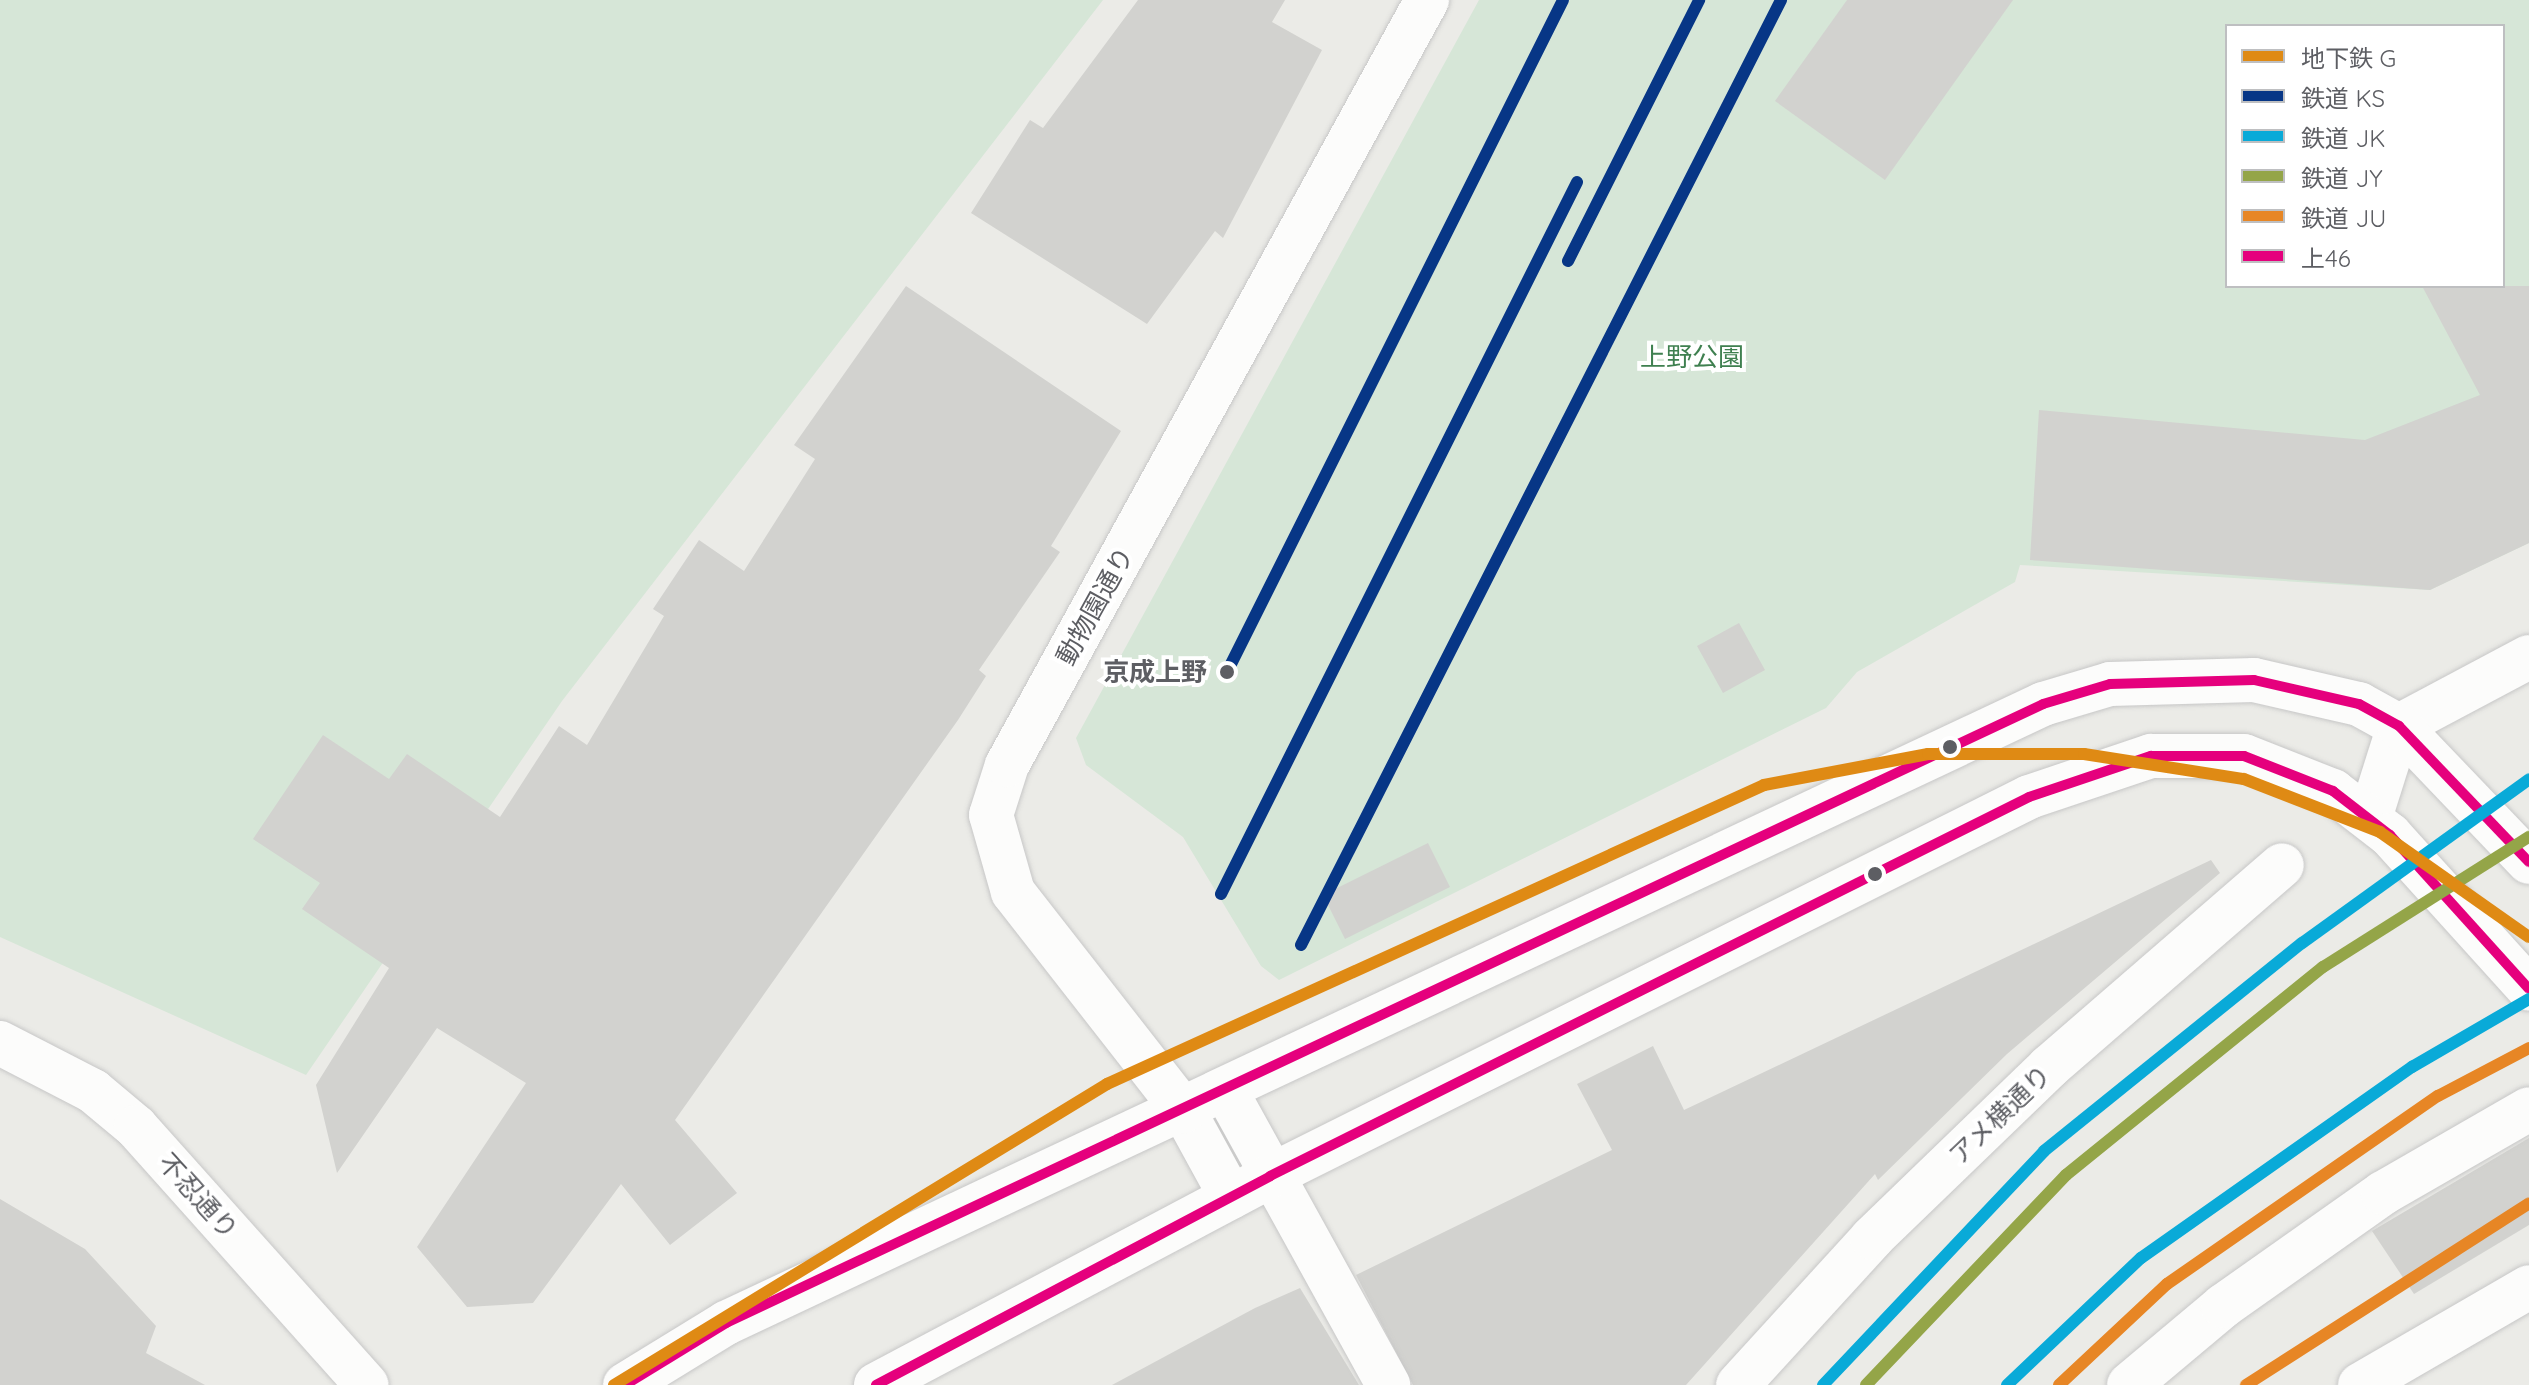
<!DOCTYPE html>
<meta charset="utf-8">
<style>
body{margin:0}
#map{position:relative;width:2529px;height:1385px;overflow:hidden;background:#ebebe7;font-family:Quicksand,"Noto Sans JP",sans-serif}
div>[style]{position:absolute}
.green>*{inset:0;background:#d6e6d7}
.building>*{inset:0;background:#d2d2cf}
.roads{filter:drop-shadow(0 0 2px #c7c7c7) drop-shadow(0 0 2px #c7c7c7)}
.minor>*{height:44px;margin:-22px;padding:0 22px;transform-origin:22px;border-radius:22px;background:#fcfcfb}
.tertiary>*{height:44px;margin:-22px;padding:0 22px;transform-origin:22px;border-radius:22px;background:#fcfcfb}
.secondary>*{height:44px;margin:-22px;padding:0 22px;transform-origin:22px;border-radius:22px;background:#fcfcfb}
.bus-1>*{height:10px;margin:-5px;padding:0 5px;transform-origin:5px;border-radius:5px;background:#e5007d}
.rail-1>*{height:12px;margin:-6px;padding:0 6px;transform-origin:6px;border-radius:6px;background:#073686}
.rail-2>*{height:12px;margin:-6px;padding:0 6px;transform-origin:6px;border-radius:6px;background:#09aad8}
.rail-3>*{height:12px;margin:-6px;padding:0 6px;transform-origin:6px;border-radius:6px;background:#94a548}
.rail-4>*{height:12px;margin:-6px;padding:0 6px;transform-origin:6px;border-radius:6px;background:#e78625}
.metro-1>*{height:12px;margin:-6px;padding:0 6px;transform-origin:6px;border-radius:6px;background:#df8a14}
.dots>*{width:22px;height:22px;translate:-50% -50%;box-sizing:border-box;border:4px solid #fff;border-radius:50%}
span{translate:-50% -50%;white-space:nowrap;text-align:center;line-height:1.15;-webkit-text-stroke:8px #fff;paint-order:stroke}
.park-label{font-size:26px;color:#3f8050}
.street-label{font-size:26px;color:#5d5e63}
.stop-label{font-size:26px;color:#5d5e63;font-weight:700}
.right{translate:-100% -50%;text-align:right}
.legend{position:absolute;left:2225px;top:24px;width:280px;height:264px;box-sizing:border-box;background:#fff;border:2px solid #bebfc1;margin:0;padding:10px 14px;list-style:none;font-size:24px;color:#5d5e63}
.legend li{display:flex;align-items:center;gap:16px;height:40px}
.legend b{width:40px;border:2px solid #bebfc1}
</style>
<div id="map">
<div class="green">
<div style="clip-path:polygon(0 0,1103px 0,562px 701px,306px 1075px,0 937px)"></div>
<div style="clip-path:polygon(evenodd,1479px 0,2529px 0,2529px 543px,2430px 590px,2020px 565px,2015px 582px,1857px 672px,1826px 708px,1279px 980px,1261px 966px,1183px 837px,1086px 765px,1076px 738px,1479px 0,2227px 26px,2503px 26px,2503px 286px,2227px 286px,2227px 26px)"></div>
</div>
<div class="building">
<div style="clip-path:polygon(1138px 0,1285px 0,1272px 22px,1322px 50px,1223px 238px,1215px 231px,1147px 324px,971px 213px,1030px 120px,1043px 128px)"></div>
<div style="clip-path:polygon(1847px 0,2013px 0,1885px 180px,1775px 101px)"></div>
<div style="clip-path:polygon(906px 286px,1121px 431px,1051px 546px,1060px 552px,979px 670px,986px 676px,958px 720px,675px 1120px,737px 1193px,670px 1245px,621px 1184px,533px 1303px,467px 1307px,417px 1247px,526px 1083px,437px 1028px,337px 1173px,316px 1085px,389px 968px,302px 909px,320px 883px,253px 839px,323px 735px,389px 779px,407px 754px,500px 817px,559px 726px,587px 745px,664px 616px,653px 609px,699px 540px,744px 571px,815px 459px,794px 445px)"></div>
<div style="clip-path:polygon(2422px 286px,2529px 286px,2529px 543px,2430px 590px,2030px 560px,2039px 410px,2365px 440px,2480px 395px)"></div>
<div style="clip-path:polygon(1739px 623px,1765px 670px,1723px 693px,1697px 646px)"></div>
<div style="clip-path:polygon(1428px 843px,1450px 887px,1345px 939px,1323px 895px)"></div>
<div style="clip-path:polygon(2211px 860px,2220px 873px,2007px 1054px,1878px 1180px,1875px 1174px,1686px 1385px,1413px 1385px,1356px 1275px,1612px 1150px,1577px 1084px,1653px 1046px,1684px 1110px)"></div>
<div style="clip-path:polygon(2529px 1138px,2529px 1225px,2414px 1294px,2372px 1231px)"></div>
<div style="clip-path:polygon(0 1199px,85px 1249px,156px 1326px,146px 1353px,205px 1385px,0 1385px)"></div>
<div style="clip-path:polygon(1300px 1288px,1359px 1385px,1112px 1385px,1255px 1308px)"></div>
</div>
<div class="roads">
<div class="minor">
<div style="left:2370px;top:818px;width:96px;rotate:-72.5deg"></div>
<div style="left:2399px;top:726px;width:147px;rotate:-28deg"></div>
<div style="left:1226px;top:1091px;width:336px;rotate:61.1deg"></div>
<div style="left:1738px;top:1385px;width:199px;rotate:-47.6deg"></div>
<div style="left:1872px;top:1238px;width:246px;rotate:-44deg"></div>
<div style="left:2049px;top:1067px;width:308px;rotate:-40.9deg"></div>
<div style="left:2129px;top:1385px;width:123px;rotate:-40deg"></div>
<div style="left:2223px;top:1306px;width:196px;rotate:-35.2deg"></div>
<div style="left:2383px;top:1193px;width:168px;rotate:-29.9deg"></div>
<div style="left:2360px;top:1385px;width:195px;rotate:-30.1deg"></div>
</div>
<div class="tertiary">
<div style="left:1231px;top:1197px;width:98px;rotate:-118.7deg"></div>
<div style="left:1184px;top:1111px;width:278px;rotate:-128deg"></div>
<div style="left:1013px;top:892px;width:80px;rotate:-105.9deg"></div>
<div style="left:991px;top:815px;width:52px;rotate:-72.3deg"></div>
<div style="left:1007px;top:765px;width:873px;rotate:-61.23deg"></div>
</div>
<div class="secondary">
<div style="left:0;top:1043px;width:105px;rotate:27.3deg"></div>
<div style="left:93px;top:1091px;width:56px;rotate:39.9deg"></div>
<div style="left:136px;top:1127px;width:346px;rotate:48.2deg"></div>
<div style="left:625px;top:1385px;width:119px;rotate:-31.5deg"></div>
<div style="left:726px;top:1323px;width:1455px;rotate:-25.17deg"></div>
<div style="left:2043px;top:704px;width:70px;rotate:-16.6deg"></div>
<div style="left:2110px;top:684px;width:144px;rotate:-1.6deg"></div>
<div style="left:2254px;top:680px;width:108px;rotate:12.9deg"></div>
<div style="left:2359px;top:704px;width:46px;rotate:28.8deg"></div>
<div style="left:2399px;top:726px;width:188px;rotate:46.3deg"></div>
<div style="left:876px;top:1385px;width:446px;rotate:-27.9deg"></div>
<div style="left:1270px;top:1176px;width:848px;rotate:-26.53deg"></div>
<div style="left:2029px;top:797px;width:129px;rotate:-18.6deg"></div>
<div style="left:2151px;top:756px;width:93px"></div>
<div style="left:2244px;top:756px;width:96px;rotate:21.5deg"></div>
<div style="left:2333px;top:791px;width:72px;rotate:37.7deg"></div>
<div style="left:2390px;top:835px;width:207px;rotate:47.9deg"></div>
</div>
</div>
<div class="bus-1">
<div style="left:625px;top:1385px;width:119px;rotate:-31.5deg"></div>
<div style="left:726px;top:1323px;width:1455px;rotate:-25.17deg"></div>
<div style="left:2043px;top:704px;width:70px;rotate:-16.6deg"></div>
<div style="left:2110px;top:684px;width:144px;rotate:-1.6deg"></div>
<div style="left:2254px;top:680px;width:108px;rotate:12.9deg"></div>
<div style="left:2359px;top:704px;width:46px;rotate:28.8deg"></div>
<div style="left:2399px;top:726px;width:188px;rotate:46.3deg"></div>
<div style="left:876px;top:1385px;width:446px;rotate:-27.9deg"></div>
<div style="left:1270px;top:1176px;width:848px;rotate:-26.53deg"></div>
<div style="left:2029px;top:797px;width:129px;rotate:-18.6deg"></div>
<div style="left:2151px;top:756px;width:93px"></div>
<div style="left:2244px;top:756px;width:96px;rotate:21.5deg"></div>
<div style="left:2333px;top:791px;width:72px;rotate:37.7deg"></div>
<div style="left:2390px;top:835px;width:207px;rotate:47.9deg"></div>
</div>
<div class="rail-1">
<div style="left:1568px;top:261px;width:292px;rotate:-63.3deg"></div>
<div style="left:1227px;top:672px;width:751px;rotate:-63.43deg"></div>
<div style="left:1221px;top:894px;width:796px;rotate:-63.43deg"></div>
<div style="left:1301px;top:945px;width:1060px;rotate:-63.07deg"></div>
</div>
<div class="rail-2">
<div style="left:1823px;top:1385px;width:322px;rotate:-46.6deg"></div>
<div style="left:2044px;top:1151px;width:331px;rotate:-38.9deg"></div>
<div style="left:2302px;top:943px;width:280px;rotate:-35.8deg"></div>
<div style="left:2007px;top:1385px;width:185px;rotate:-43.5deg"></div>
<div style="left:2141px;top:1258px;width:332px;rotate:-35.2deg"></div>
<div style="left:2412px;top:1067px;width:135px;rotate:-30.2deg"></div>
</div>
<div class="rail-3">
<div style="left:1866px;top:1385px;width:290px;rotate:-46.4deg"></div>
<div style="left:2066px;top:1175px;width:331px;rotate:-39deg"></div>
<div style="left:2323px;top:967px;width:244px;rotate:-32.3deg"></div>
</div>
<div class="rail-4">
<div style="left:2059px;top:1385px;width:148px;rotate:-43.1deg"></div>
<div style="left:2167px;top:1284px;width:330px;rotate:-34.8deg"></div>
<div style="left:2438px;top:1096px;width:103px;rotate:-27.8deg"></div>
<div style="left:2246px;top:1385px;width:336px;rotate:-32.7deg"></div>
</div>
<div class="metro-1">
<div style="left:614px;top:1385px;width:578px;rotate:-31.41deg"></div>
<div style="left:1107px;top:1084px;width:722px;rotate:-24.47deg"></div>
<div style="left:1764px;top:785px;width:167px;rotate:-10.7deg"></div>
<div style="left:1928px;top:754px;width:156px"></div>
<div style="left:2084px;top:754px;width:162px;rotate:8.9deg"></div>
<div style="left:2244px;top:779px;width:146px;rotate:21.3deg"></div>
<div style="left:2380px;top:832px;width:182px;rotate:35.2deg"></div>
</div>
<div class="dots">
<div style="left:1227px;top:672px;background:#5d5e63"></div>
<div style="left:1950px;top:747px;background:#5d5e63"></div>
<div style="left:1875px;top:874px;background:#5d5e63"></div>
</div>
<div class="park-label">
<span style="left:1692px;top:357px">上野公園</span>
</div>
<div class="street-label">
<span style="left:1095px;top:606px;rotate:-61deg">動物園通り</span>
<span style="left:2000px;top:1115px;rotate:-44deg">アメ横通り</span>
<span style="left:198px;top:1196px;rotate:48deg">不忍通り</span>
</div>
<div class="stop-label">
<span class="right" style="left:1207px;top:672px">京成上野</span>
</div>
<ul class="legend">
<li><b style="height:10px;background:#df8a14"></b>地下鉄 G</li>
<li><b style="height:10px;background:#073686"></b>鉄道 KS</li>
<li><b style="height:10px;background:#09aad8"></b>鉄道 JK</li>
<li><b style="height:10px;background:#94a548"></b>鉄道 JY</li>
<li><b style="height:10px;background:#e78625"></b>鉄道 JU</li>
<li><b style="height:10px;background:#e5007d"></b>上46</li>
</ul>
</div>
